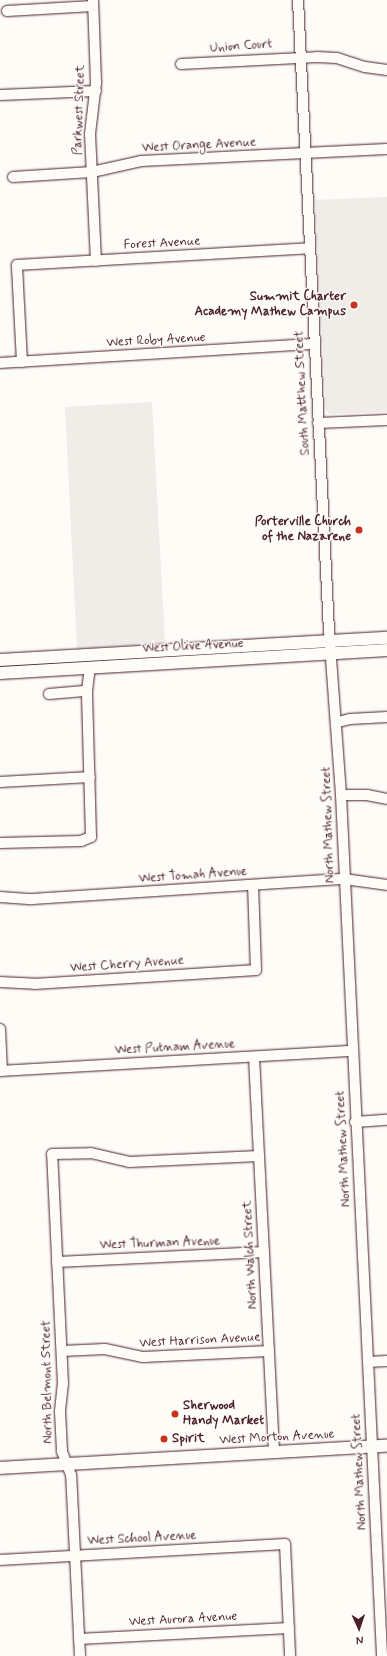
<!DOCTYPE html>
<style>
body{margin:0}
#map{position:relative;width:387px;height:1656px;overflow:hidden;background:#fdfcf7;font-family:Mynerve,sans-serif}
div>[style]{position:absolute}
.built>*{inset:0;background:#f0ece8}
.roads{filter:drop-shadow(0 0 1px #4a1f2b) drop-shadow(0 0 1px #4a1f2b)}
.minor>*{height:10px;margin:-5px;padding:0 5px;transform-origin:5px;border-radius:5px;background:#fdfcf7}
.major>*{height:12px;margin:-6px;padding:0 6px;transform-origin:6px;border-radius:6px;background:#fdfcf7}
.dots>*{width:11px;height:11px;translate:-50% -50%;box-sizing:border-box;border:2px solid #fdfcf7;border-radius:50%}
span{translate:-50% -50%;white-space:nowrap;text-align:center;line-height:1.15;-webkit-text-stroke:3px #fdfcf7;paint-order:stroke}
.street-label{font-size:13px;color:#4a1f2b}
.poi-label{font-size:13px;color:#4a1f2b;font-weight:700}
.right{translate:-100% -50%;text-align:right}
.left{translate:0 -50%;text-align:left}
.north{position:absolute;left:339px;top:1608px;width:40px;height:40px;-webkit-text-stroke:3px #fdfcf7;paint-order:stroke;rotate:177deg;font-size:11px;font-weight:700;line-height:16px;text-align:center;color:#4a1f2b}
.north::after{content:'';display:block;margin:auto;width:14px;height:18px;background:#4a1f2b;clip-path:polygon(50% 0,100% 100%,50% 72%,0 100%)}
</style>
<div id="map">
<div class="built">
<div style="clip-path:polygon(387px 197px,387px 412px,329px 414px,326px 410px,315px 200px)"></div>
<div style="clip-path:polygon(152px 402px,165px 643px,77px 649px,65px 407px)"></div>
</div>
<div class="roads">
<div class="minor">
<div style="left:93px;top:0;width:83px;rotate:87.9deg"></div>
<div style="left:96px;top:83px;width:51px;rotate:96.7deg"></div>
<div style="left:90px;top:134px;width:127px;rotate:87.3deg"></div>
<div style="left:298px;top:0;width:632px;rotate:87.19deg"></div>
<div style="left:329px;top:631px;width:164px;rotate:85.8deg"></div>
<div style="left:341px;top:795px;width:862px;rotate:87.27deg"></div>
<div style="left:7px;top:11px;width:86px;rotate:-3.3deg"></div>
<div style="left:181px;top:64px;width:136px;rotate:-2.9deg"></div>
<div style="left:317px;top:57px;width:20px;rotate:3deg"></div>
<div style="left:337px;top:58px;width:29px;rotate:18deg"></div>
<div style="left:365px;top:67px;width:22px;rotate:8deg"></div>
<div style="left:0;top:95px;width:96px;rotate:-2.4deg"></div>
<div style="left:13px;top:177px;width:79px;rotate:-3.6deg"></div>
<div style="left:92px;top:172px;width:50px;rotate:-12.7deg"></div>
<div style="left:141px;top:161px;width:246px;rotate:-2.8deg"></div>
<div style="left:22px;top:362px;width:97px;rotate:-93deg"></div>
<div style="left:17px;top:265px;width:292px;rotate:-3.3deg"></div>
<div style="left:0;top:363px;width:315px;rotate:-3.5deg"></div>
<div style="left:318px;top:423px;width:69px;rotate:-2.5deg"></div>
<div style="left:49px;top:694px;width:38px;rotate:-5deg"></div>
<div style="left:338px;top:722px;width:12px;rotate:-14deg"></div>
<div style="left:350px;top:719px;width:37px;rotate:-3deg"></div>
<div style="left:0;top:782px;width:90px;rotate:-3.2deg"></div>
<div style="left:341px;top:795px;width:26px"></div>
<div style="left:367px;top:795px;width:20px;rotate:11deg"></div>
<div style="left:0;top:843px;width:81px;rotate:-1.4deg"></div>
<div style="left:81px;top:841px;width:11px;rotate:-22deg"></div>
<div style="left:91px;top:837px;width:146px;rotate:-91.6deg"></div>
<div style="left:87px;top:691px;width:23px;rotate:-83deg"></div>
<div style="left:0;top:897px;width:32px;rotate:4deg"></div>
<div style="left:32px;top:899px;width:313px;rotate:-3.7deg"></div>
<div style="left:344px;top:879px;width:43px;rotate:7.9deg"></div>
<div style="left:0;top:982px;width:35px;rotate:3deg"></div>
<div style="left:35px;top:984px;width:221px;rotate:-3.6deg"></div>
<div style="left:256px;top:970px;width:85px;rotate:-92deg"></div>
<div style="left:0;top:1029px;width:42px;rotate:87.3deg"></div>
<div style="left:254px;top:1057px;width:396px;rotate:87.1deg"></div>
<div style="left:0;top:1071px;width:353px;rotate:-3.3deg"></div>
<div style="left:355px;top:1122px;width:32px;rotate:-4deg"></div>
<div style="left:57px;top:1262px;width:207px;rotate:-2.8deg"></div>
<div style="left:62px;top:1351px;width:43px;rotate:-2.7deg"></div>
<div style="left:105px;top:1349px;width:39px;rotate:12deg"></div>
<div style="left:143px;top:1357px;width:126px;rotate:-2.7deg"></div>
<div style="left:368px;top:1362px;width:19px;rotate:-3deg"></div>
<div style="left:0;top:1560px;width:285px;rotate:-3.2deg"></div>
<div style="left:285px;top:1544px;width:112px;rotate:87.4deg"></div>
<div style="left:79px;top:1639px;width:210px;rotate:-3deg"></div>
<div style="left:80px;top:1656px;width:181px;rotate:-92.8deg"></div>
<div style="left:71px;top:1475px;width:26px;rotate:-111deg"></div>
<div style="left:62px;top:1451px;width:40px;rotate:-92.9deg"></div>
<div style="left:60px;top:1411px;width:27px;rotate:-84deg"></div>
<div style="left:63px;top:1384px;width:230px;rotate:-92.7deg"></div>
<div style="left:52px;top:1154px;width:39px;rotate:-1deg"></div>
<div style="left:91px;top:1153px;width:39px;rotate:13deg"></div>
<div style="left:129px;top:1162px;width:130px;rotate:-2.6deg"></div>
</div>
<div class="major">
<div style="left:0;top:660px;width:388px;rotate:-3.3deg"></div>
<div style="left:0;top:673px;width:388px;rotate:-3.4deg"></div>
<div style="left:0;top:1468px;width:388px;rotate:-3.3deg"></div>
</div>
</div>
<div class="dots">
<div style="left:354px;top:305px;background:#c8321e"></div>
<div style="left:359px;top:530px;background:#c8321e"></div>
<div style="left:175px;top:1414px;background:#c8321e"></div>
<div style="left:164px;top:1439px;background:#c8321e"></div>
</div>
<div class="street-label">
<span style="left:241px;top:47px;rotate:-4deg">Union Court</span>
<span style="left:80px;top:110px;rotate:-88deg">Parkwest Street</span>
<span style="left:199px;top:146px;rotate:-3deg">West Orange Avenue</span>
<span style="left:162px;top:244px;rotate:-3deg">Forest Avenue</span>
<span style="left:156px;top:341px;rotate:-3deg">West Roby Avenue</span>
<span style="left:303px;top:393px;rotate:-93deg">South Matthew Street</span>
<span style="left:193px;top:647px;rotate:-3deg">West Olive Avenue</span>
<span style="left:329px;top:825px;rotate:-92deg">North Mathew Street</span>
<span style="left:193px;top:876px;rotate:-4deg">West Tomah Avenue</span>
<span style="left:127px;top:965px;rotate:-4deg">West Cherry Avenue</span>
<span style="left:175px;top:1048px;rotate:-3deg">West Putnam Avenue</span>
<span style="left:344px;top:1149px;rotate:-93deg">North Mathew Street</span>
<span style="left:160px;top:1244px;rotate:-2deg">West Thurman Avenue</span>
<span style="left:251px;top:1255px;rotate:-93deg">North Walch Street</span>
<span style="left:200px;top:1341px;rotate:-3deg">West Harrison Avenue</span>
<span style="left:48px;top:1382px;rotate:-91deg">North Belmont Street</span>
<span style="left:277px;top:1438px;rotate:-3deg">West Morton Avenue</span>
<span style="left:360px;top:1472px;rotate:-93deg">North Mathew Street</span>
<span style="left:142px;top:1539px;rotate:-3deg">West School Avenue</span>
<span style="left:183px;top:1620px;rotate:-3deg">West Aurora Avenue</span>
</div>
<div class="poi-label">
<span class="right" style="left:346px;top:305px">Summit Charter<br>Academy Mathew Campus</span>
<span class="right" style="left:351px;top:530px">Porterville Church<br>of the Nazarene</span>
<span class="left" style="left:183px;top:1414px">Sherwood<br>Handy Market</span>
<span class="left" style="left:172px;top:1439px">Spirit</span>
</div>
<div class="north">N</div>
</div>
